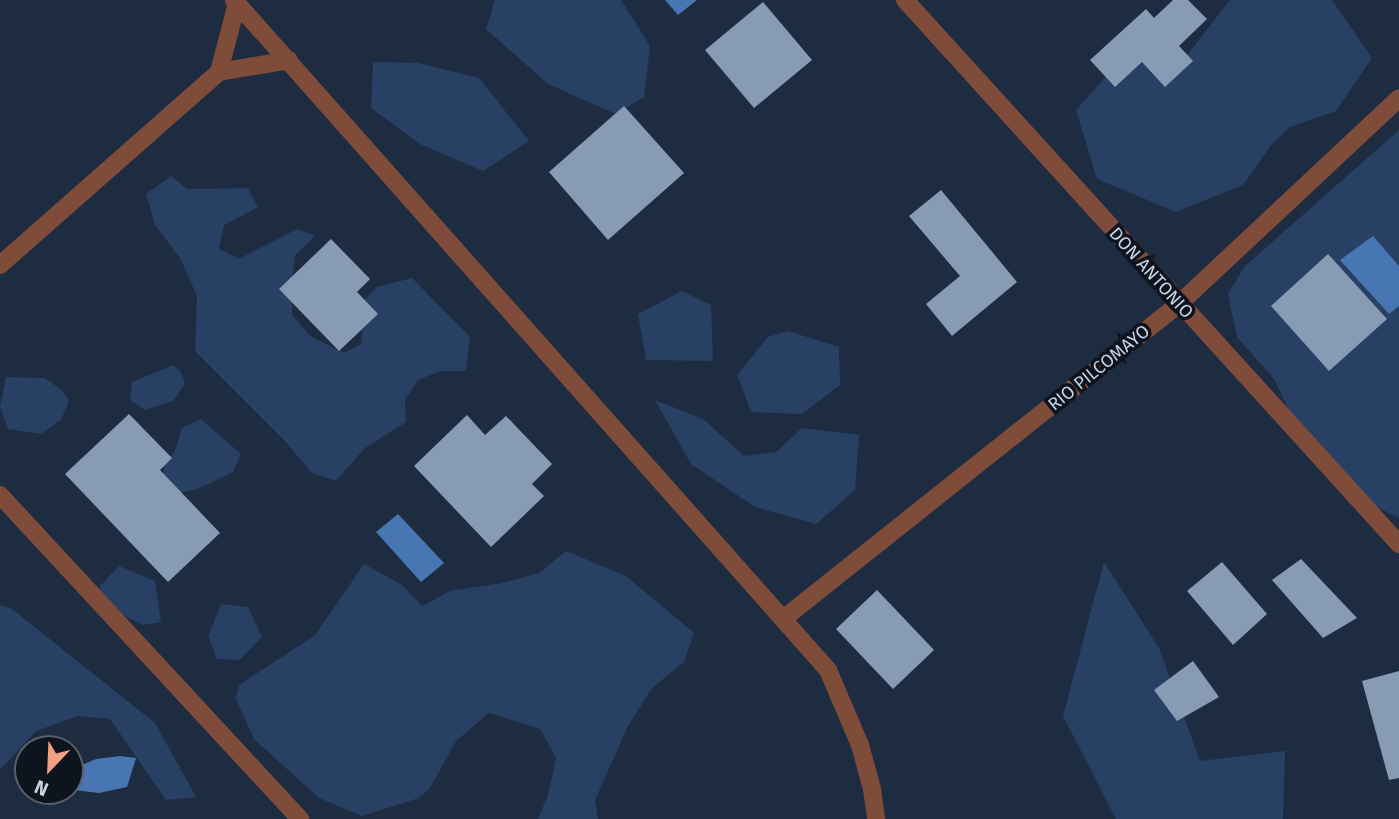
<!DOCTYPE html>
<style>
body{margin:0}
#map{position:relative;width:1399px;height:819px;overflow:hidden;background:#1d2c41;font-family:"Fira Sans",sans-serif}
div>[style]{position:absolute}
.green>*{inset:0;background:#274063}
.water>*{inset:0;background:#4876b2}
.building>*{inset:0;background:#889bb5}
.minor>*{height:18px;margin:-9px;padding:0 9px;transform-origin:9px;border-radius:9px;background:#7f4c3a}
span{translate:-50% -50%;white-space:nowrap;text-align:center;line-height:1.15;-webkit-text-stroke:7px #0e141e;paint-order:stroke}
.street-label{font-size:18px;color:#c9d3e1}
.north{position:absolute;left:14px;top:735px;width:70px;height:70px;box-sizing:border-box;background:#0e141e;border:2px solid #59606c;border-radius:50%;rotate:203deg;font-size:19px;font-weight:700;line-height:28px;text-align:center;color:#c9d3e1}
.north::after{content:'';display:block;margin:auto;width:24px;height:32px;background:#f39f82;clip-path:polygon(50% 0,100% 100%,50% 72%,0 100%)}
</style>
<div id="map">
<div class="green">
<div style="clip-path:polygon(495px 0,621px 0,650px 46px,644px 97px,616px 114px,548px 84px,486px 29px)"></div>
<div style="clip-path:polygon(1230px 0,1332px 0,1372px 58px,1336px 111px,1290px 127px,1272px 144px,1243px 185px,1176px 212px,1097px 179px,1076px 110px,1120px 61px,1188px 54px)"></div>
<div style="clip-path:polygon(373px 62px,418px 63px,479px 78px,529px 141px,483px 171px,420px 144px,371px 108px)"></div>
<div style="clip-path:polygon(1399px 130px,1399px 518px,1355px 496px,1305px 443px,1274px 379px,1237px 337px,1228px 294px,1244px 267px)"></div>
<div style="clip-path:polygon(171px 176px,187px 189px,248px 188px,258px 207px,224px 225px,219px 249px,239px 259px,297px 229px,315px 236px,295px 255px,292px 281px,292px 315px,310px 336px,344px 353px,361px 344px,365px 299px,377px 287px,412px 278px,470px 337px,466px 371px,440px 371px,418px 380px,405px 400px,406px 422px,365px 448px,336px 481px,312px 473px,285px 441px,195px 351px,197px 296px,180px 258px,155px 225px,146px 194px)"></div>
<div style="clip-path:polygon(682px 291px,711px 305px,713px 361px,646px 360px,638px 314px)"></div>
<div style="clip-path:polygon(788px 331px,839px 347px,840px 385px,802px 414px,751px 412px,737px 375px,768px 337px)"></div>
<div style="clip-path:polygon(173px 365px,181px 372px,185px 384px,173px 401px,145px 410px,130px 400px,132px 382px)"></div>
<div style="clip-path:polygon(6px 377px,45px 378px,63px 391px,69px 401px,61px 420px,41px 434px,8px 429px,0 407px)"></div>
<div style="clip-path:polygon(655px 400px,703px 419px,744px 456px,776px 452px,802px 428px,859px 435px,855px 490px,816px 524px,755px 507px,691px 464px)"></div>
<div style="clip-path:polygon(201px 419px,241px 454px,233px 472px,198px 489px,163px 496px,164px 466px,175px 450px,182px 428px)"></div>
<div style="clip-path:polygon(566px 551px,626px 576px,694px 633px,684px 662px,652px 688px,628px 726px,595px 800px,598px 819px,538px 819px,548px 795px,556px 758px,540px 729px,489px 713px,456px 741px,430px 788px,419px 798px,362px 816px,319px 798px,254px 739px,236px 699px,239px 685px,315px 635px,364px 564px,402px 585px,422px 606px,450px 591px,502px 583px,539px 573px)"></div>
<div style="clip-path:polygon(1104px 562px,1159px 648px,1200px 761px,1285px 751px,1283px 819px,1116px 819px,1063px 716px)"></div>
<div style="clip-path:polygon(119px 566px,155px 581px,161px 622px,143px 625px,102px 604px,100px 586px)"></div>
<div style="clip-path:polygon(221px 604px,248px 607px,262px 637px,240px 660px,217px 659px,208px 636px)"></div>
<div style="clip-path:polygon(0 605px,12px 609px,155px 723px,196px 797px,166px 800px,110px 719px,78px 716px,36px 731px,0 770px)"></div>
</div>
<div class="water">
<div style="clip-path:polygon(665px 0,697px 0,678px 15px)"></div>
<div style="clip-path:polygon(1373px 236px,1399px 266px,1399px 306px,1389px 314px,1340px 260px)"></div>
<div style="clip-path:polygon(398px 514px,444px 563px,421px 582px,376px 532px)"></div>
<div style="clip-path:polygon(120px 756px,136px 758px,127px 787px,99px 793px,74px 790px,70px 770px,96px 759px)"></div>
</div>
<div class="building">
<div style="clip-path:polygon(1173px 0,1188px 0,1207px 19px,1179px 46px,1193px 61px,1165px 87px,1142px 62px,1115px 87px,1090px 60px,1146px 9px,1154px 18px)"></div>
<div style="clip-path:polygon(763px 2px,812px 60px,754px 108px,705px 50px)"></div>
<div style="clip-path:polygon(624px 106px,684px 173px,608px 240px,549px 172px)"></div>
<div style="clip-path:polygon(941px 190px,1017px 282px,952px 336px,926px 304px,960px 276px,909px 216px)"></div>
<div style="clip-path:polygon(331px 239px,370px 279px,357px 292px,378px 314px,339px 351px,279px 289px)"></div>
<div style="clip-path:polygon(1328px 254px,1387px 319px,1329px 371px,1271px 306px)"></div>
<div style="clip-path:polygon(129px 414px,172px 458px,160px 470px,220px 533px,168px 582px,65px 474px)"></div>
<div style="clip-path:polygon(467px 415px,485px 435px,506px 416px,552px 464px,532px 484px,544px 496px,491px 547px,414px 466px)"></div>
<div style="clip-path:polygon(1301px 559px,1357px 618px,1323px 638px,1272px 580px)"></div>
<div style="clip-path:polygon(1222px 562px,1267px 614px,1233px 645px,1187px 591px)"></div>
<div style="clip-path:polygon(877px 590px,934px 650px,893px 689px,836px 629px)"></div>
<div style="clip-path:polygon(1193px 661px,1219px 697px,1177px 721px,1154px 690px)"></div>
<div style="clip-path:polygon(1399px 671px,1399px 778px,1389px 780px,1362px 681px)"></div>
</div>
<div class="minor">
<div style="left:234px;top:0;width:895px;rotate:48.44deg"></div>
<div style="left:828px;top:670px;width:82px;rotate:66.9deg"></div>
<div style="left:860px;top:745px;width:46px;rotate:74.7deg"></div>
<div style="left:872px;top:789px;width:30px;rotate:82deg"></div>
<div style="left:905px;top:0;width:735px;rotate:47.76deg"></div>
<div style="left:219px;top:72px;width:71px;rotate:-75.4deg"></div>
<div style="left:0;top:265px;width:292px;rotate:-41.4deg"></div>
<div style="left:219px;top:72px;width:71px;rotate:-9.7deg"></div>
<div style="left:0;top:495px;width:442px;rotate:47.2deg"></div>
<div style="left:783px;top:619px;width:506px;rotate:-38.5deg"></div>
<div style="left:1179px;top:304px;width:301px;rotate:-43.1deg"></div>
</div>
<div class="street-label">
<span style="left:1151px;top:273px;rotate:48deg">DON ANTONIO</span>
<span style="left:1099px;top:368px;rotate:-39deg">RIO PILCOMAYO</span>
</div>
<div class="north">N</div>
</div>
